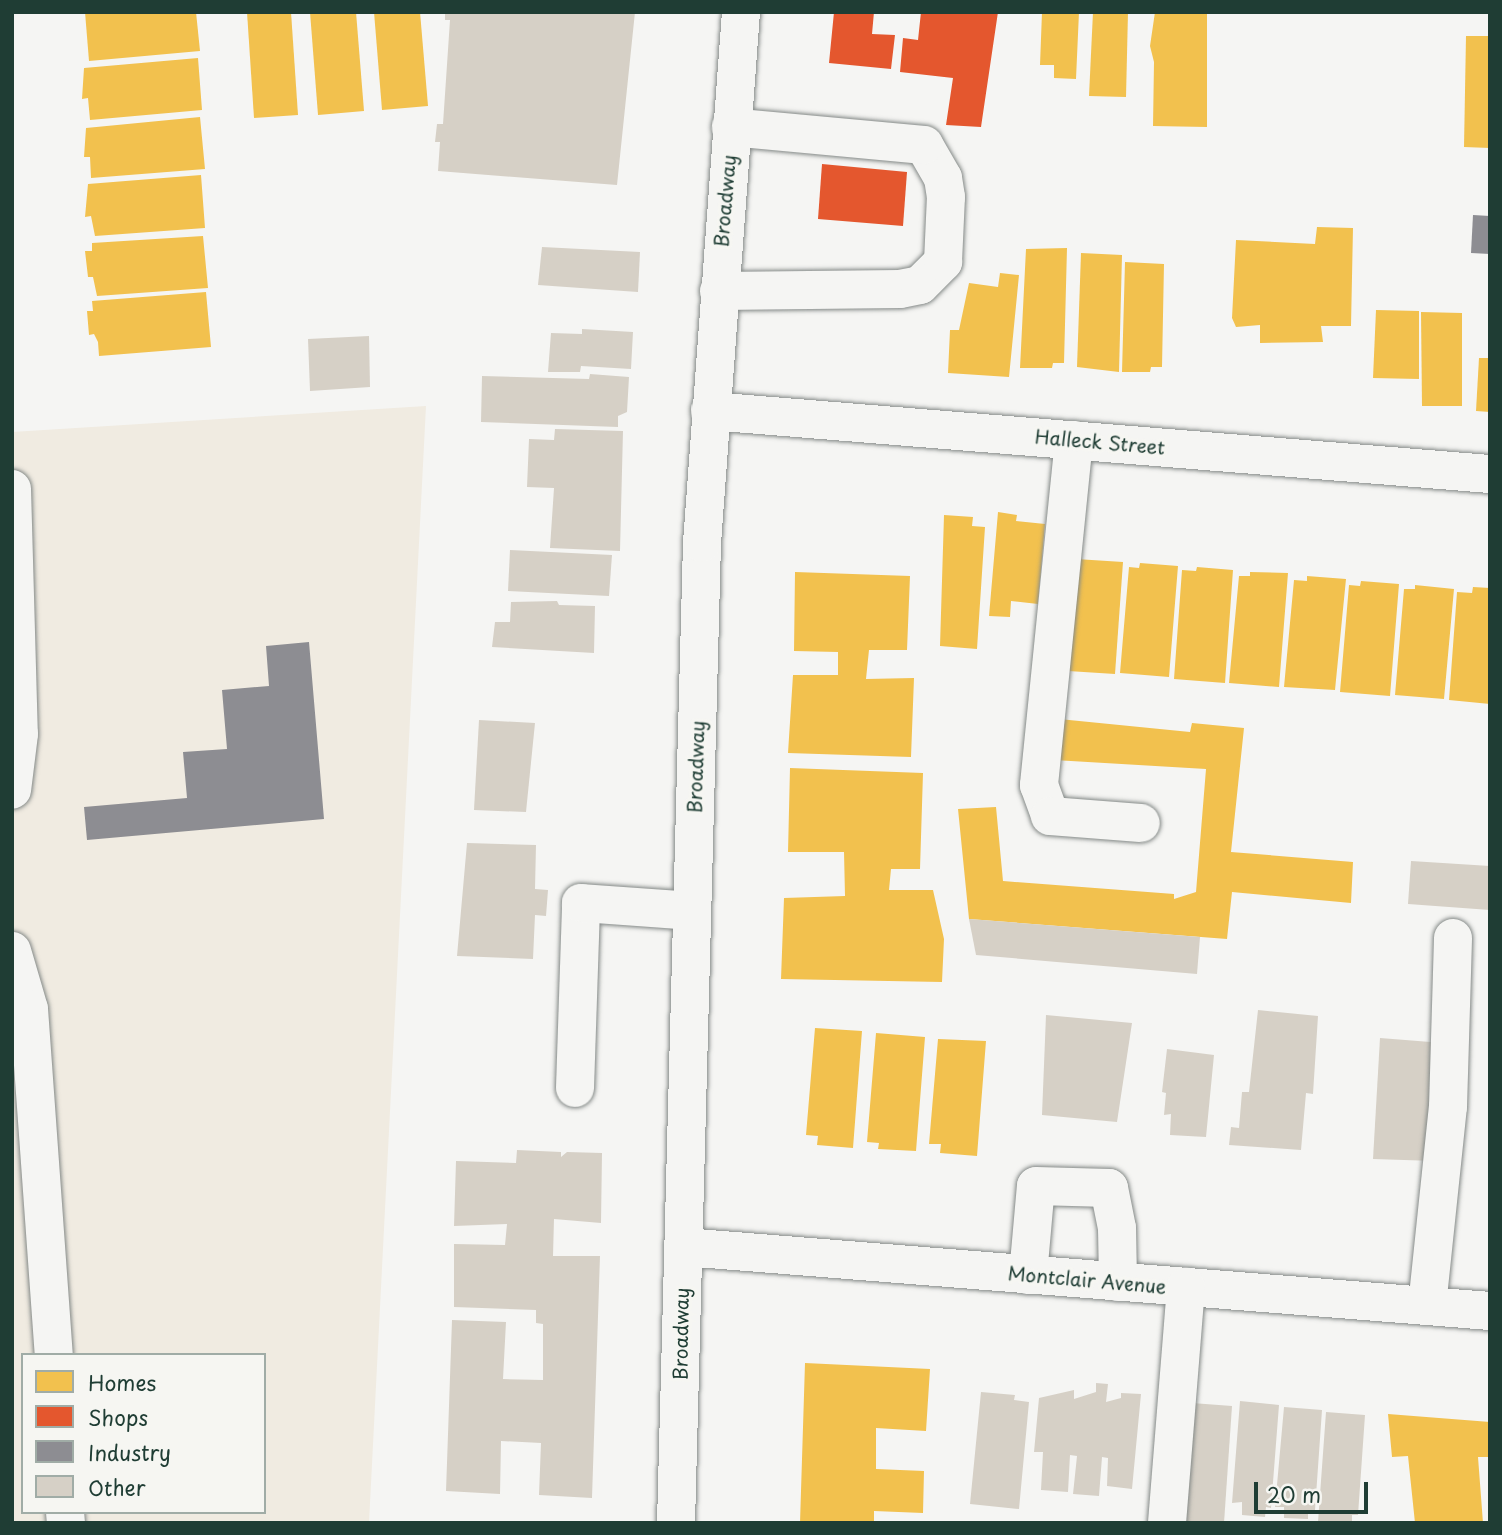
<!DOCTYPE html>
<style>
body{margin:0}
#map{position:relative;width:1502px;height:1535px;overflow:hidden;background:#f5f5f3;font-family:"Playpen Sans",sans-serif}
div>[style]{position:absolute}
.built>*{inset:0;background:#f0ebe1}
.homes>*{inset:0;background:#f2c14e}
.shops>*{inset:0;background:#e4572e}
.industry>*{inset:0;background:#8d8d92}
.building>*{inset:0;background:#d6d0c6}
.roads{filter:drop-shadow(0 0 2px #858a88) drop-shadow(0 0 2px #858a88)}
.minor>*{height:38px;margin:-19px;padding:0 19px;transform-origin:19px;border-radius:19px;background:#f5f5f3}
.major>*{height:38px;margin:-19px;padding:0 19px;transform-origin:19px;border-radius:19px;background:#f5f5f3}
span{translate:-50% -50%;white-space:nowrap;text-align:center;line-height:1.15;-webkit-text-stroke:7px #f6f6f2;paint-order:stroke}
.street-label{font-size:19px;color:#1f3d34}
.frame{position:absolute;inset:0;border:14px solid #1f3d34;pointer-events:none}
.legend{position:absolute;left:21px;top:1353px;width:245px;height:161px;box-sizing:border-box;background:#f6f6f2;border:2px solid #a0aca6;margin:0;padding:9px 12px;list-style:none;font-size:21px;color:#1f3d34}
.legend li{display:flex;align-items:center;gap:14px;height:35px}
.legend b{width:35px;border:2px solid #a0aca6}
.scale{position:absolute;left:1254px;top:1482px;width:114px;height:32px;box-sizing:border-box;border:4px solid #1f3d34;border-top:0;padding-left:9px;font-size:21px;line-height:24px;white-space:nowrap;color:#1f3d34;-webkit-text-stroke:5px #f6f6f2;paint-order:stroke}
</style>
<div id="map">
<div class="built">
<div style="clip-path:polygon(evenodd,426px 406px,369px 1523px,12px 1523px,12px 432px,426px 406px,23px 1355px,264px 1355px,264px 1512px,23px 1512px,23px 1355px)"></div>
</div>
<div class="homes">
<div style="clip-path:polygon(85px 12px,196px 12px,200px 51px,89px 61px)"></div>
<div style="clip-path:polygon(247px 12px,291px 12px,298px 115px,254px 118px)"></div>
<div style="clip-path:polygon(310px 12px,356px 12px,364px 111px,318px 115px)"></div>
<div style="clip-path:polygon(374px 12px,420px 12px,428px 106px,382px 110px)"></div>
<div style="clip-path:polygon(1042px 12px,1079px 12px,1076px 79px,1054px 78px,1054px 65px,1040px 65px)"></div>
<div style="clip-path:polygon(1093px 12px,1128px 12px,1126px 97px,1089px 96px)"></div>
<div style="clip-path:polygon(1155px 12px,1207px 12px,1207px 127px,1153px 126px,1154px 62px,1150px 46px)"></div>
<div style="clip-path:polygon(1466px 36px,1490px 36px,1490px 148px,1464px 147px)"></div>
<div style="clip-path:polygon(198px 58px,202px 110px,90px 120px,88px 98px,82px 99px,84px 68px)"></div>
<div style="clip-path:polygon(200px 117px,205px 169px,91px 178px,90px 157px,84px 157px,86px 128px)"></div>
<div style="clip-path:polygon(201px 175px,205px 228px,95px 236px,91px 216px,85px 217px,88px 184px)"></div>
<div style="clip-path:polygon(1317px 227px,1353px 228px,1351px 326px,1321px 326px,1323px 342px,1260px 343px,1260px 325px,1236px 327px,1232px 318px,1236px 240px,1315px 244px)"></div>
<div style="clip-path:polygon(203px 236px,208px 288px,97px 296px,93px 277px,88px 277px,85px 251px,92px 251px,92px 243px)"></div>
<div style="clip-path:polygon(1067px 248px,1064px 363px,1053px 363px,1052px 368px,1020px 368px,1026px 249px)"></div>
<div style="clip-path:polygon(1081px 253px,1122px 255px,1119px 372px,1077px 367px)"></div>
<div style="clip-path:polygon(1125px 262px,1164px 264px,1162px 367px,1151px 367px,1150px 372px,1122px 372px)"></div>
<div style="clip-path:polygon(1000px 273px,1019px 275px,1009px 377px,948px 373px,950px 330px,959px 330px,969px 283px,998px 287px)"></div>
<div style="clip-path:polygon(206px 292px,211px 347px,99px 356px,98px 342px,94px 334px,89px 335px,87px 311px,93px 311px,92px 301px)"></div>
<div style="clip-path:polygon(1376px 310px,1419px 311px,1419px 379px,1373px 378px)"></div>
<div style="clip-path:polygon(1421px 312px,1462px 313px,1462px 406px,1422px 406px)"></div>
<div style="clip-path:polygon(1479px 358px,1490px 358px,1490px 412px,1476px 411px)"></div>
<div style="clip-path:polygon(998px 512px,1017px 515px,1016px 521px,1045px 524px,1038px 604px,1011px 601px,1010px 617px,989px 616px)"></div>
<div style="clip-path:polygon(944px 515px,973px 517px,972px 526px,985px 527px,977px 649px,940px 646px)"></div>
<div style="clip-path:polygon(1076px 559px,1123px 562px,1115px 674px,1068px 671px)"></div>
<div style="clip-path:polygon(1140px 563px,1178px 566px,1169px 677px,1120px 673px,1129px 567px,1139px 568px)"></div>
<div style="clip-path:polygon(1197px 567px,1233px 570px,1225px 683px,1174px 679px,1182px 570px,1196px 571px)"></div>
<div style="clip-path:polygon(795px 572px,910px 576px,907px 650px,869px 650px,866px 679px,914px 678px,911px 757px,788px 753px,793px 675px,838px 675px,838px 652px,794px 651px)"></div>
<div style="clip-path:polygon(1250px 572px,1288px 573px,1279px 687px,1229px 683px,1239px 576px,1250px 576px)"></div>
<div style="clip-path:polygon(1307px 576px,1346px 579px,1335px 690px,1284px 687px,1294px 580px,1307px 581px)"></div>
<div style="clip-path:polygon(1361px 581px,1399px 584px,1390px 696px,1340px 692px,1349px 585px,1360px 586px)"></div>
<div style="clip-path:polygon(1415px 585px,1454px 589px,1444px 699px,1395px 695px,1404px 589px,1415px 589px)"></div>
<div style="clip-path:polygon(1473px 587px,1490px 588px,1490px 704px,1449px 700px,1457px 592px,1472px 593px)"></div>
<div style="clip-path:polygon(1059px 719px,1190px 732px,1192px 723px,1244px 728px,1231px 852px,1353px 862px,1351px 903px,1232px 892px,1227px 939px,969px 919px,958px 809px,996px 807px,1003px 881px,1174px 894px,1174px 899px,1196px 892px,1206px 769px,1054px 760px)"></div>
<div style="clip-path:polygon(790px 768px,923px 773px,920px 869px,891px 869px,889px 890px,933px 890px,944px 939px,942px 982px,781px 979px,784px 898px,845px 896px,844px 852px,788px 852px)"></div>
<div style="clip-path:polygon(815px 1028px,862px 1031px,853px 1148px,817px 1145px,818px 1136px,806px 1135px)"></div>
<div style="clip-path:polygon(876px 1033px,925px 1037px,916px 1151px,878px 1149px,879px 1143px,867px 1142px)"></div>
<div style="clip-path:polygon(938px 1039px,986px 1041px,977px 1156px,940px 1153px,941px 1144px,929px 1144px)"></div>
<div style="clip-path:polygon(805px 1363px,930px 1369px,926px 1431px,876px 1428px,876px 1469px,924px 1471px,923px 1513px,874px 1511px,874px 1523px,800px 1523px)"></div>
<div style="clip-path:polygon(1388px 1414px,1490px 1422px,1490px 1457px,1478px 1457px,1483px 1523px,1415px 1523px,1408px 1456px,1392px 1457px)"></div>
</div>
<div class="shops">
<div style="clip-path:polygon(834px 12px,874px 12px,872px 34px,895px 35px,891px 69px,829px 63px)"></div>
<div style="clip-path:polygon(921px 12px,998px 12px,981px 127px,946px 125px,953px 78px,900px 72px,903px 38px,918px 40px)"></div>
<div style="clip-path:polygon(822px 164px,907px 172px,903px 226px,818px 219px)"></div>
</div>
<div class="industry">
<div style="clip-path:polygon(1473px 215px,1490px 216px,1490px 254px,1471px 253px)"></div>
<div style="clip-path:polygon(309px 642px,324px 819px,87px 840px,84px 807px,187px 798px,183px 752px,227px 749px,222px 690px,269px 686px,266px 646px)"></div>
</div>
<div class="building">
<div style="clip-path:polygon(445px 12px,635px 12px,617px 185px,438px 171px,440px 142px,435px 142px,437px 124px,443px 124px,450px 20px,445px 20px)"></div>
<div style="clip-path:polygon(542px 247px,640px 252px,638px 292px,538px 285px)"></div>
<div style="clip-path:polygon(582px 329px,633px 332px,631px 369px,581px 366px,580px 372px,548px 372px,551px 333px,582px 334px)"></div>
<div style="clip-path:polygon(369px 336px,370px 387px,310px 391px,308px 339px)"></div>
<div style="clip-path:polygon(590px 374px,629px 377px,627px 412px,618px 416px,618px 427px,481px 422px,482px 376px,589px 379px)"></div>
<div style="clip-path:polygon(555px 429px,623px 431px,620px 551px,550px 548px,554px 488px,527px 487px,529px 439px,554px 440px)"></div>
<div style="clip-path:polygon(510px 550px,612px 555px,609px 596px,508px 591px)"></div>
<div style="clip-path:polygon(557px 601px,559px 605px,595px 606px,594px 653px,492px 647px,495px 622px,510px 622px,511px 602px)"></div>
<div style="clip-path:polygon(479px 720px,535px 723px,526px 812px,474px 810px)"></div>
<div style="clip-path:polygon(467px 843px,536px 845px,535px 889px,548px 890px,546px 916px,535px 915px,533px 959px,457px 956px)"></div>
<div style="clip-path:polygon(1411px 861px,1490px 866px,1490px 910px,1408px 904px)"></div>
<div style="clip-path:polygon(969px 919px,1200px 937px,1197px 974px,976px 955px)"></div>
<div style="clip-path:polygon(1258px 1010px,1318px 1016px,1313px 1094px,1306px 1093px,1301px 1150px,1229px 1145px,1231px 1127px,1239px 1128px,1242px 1092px,1249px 1092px)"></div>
<div style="clip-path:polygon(1046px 1015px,1132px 1023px,1117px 1122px,1042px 1115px)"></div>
<div style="clip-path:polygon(1380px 1038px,1443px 1043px,1435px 1161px,1373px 1159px)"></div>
<div style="clip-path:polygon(1167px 1049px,1214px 1055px,1206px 1137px,1170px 1135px,1171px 1114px,1164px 1115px,1166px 1093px,1162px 1092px)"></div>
<div style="clip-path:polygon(517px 1150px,561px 1152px,561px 1157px,567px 1152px,602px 1153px,601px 1223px,554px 1219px,553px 1256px,600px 1256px,592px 1498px,539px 1495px,541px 1443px,501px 1441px,500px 1494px,446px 1491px,452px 1320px,506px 1322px,503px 1379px,543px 1380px,543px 1324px,536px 1323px,536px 1310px,454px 1307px,454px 1244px,505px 1245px,507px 1224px,454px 1226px,456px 1161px,516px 1163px)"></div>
<div style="clip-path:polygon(1096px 1383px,1108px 1384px,1106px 1402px,1121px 1398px,1121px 1393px,1141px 1394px,1132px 1489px,1107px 1486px,1108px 1458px,1102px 1457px,1099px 1496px,1073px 1494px,1077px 1456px,1070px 1455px,1068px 1492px,1041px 1490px,1043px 1452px,1034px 1452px,1039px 1398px,1074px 1390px,1074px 1399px,1096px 1392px)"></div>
<div style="clip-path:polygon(981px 1392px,1015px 1395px,1014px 1400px,1029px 1402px,1019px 1509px,970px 1504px)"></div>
<div style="clip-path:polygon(1240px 1401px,1279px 1405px,1271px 1508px,1266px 1507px,1265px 1517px,1242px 1515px,1242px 1502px,1232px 1503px)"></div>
<div style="clip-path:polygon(1192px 1403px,1232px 1406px,1224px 1523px,1183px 1523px)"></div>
<div style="clip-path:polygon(1284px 1407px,1322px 1410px,1315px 1510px,1308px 1510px,1308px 1519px,1284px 1518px,1284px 1507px,1275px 1507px)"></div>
<div style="clip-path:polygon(1326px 1412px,1365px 1415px,1358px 1515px,1352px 1515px,1352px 1523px,1318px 1522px)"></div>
</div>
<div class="roads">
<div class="minor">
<div style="left:719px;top:291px;width:181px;rotate:-0.6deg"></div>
<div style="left:900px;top:289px;width:20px;rotate:-11deg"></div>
<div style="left:920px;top:285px;width:33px;rotate:-45deg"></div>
<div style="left:943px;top:262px;width:65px;rotate:-87.4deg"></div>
<div style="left:946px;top:197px;width:19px;rotate:-99deg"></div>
<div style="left:943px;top:178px;width:38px;rotate:-120deg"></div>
<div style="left:924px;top:145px;width:194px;rotate:-174.7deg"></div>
<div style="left:710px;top:411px;width:783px;rotate:4.62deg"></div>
<div style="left:1074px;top:440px;width:347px;rotate:95.8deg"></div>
<div style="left:1039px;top:785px;width:33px;rotate:70deg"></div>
<div style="left:1050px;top:816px;width:91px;rotate:4.4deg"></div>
<div style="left:12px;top:489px;width:245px;rotate:88.4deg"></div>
<div style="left:19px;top:734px;width:56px;rotate:97.1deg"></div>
<div style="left:12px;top:951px;width:60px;rotate:73.7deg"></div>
<div style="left:29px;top:1009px;width:347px;rotate:85.9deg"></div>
<div style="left:575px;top:1088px;width:185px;rotate:-88.1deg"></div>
<div style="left:581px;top:903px;width:111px;rotate:4.1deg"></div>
<div style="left:684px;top:1247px;width:809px;rotate:4.54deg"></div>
<div style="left:1028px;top:1275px;width:89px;rotate:-84.9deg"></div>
<div style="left:1036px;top:1186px;width:73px;rotate:1.6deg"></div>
<div style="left:1109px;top:1188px;width:41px;rotate:78.7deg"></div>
<div style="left:1117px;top:1228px;width:54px;rotate:88.9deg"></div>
<div style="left:1427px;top:1306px;width:200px;rotate:-84deg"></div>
<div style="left:1448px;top:1107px;width:169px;rotate:-88.3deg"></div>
<div style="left:65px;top:1512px;width:11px;rotate:85deg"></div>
<div style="left:1167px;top:1523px;width:237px;rotate:-85.4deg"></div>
</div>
<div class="major">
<div style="left:676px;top:1523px;width:980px;rotate:-88.48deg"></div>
<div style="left:702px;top:543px;width:532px;rotate:-85.8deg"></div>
</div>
</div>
<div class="street-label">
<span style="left:725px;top:201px;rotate:-85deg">Broadway</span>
<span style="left:1100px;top:442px;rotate:5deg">Halleck Street</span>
<span style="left:696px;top:767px;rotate:-88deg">Broadway</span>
<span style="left:1087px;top:1280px;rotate:5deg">Montclair Avenue</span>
<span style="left:681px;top:1334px;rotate:-89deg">Broadway</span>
</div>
<div class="frame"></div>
<ul class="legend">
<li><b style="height:19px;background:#f2c14e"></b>Homes</li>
<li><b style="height:19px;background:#e4572e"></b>Shops</li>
<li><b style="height:19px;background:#8d8d92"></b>Industry</li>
<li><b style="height:19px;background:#d6d0c6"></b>Other</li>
</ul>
<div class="scale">20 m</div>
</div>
